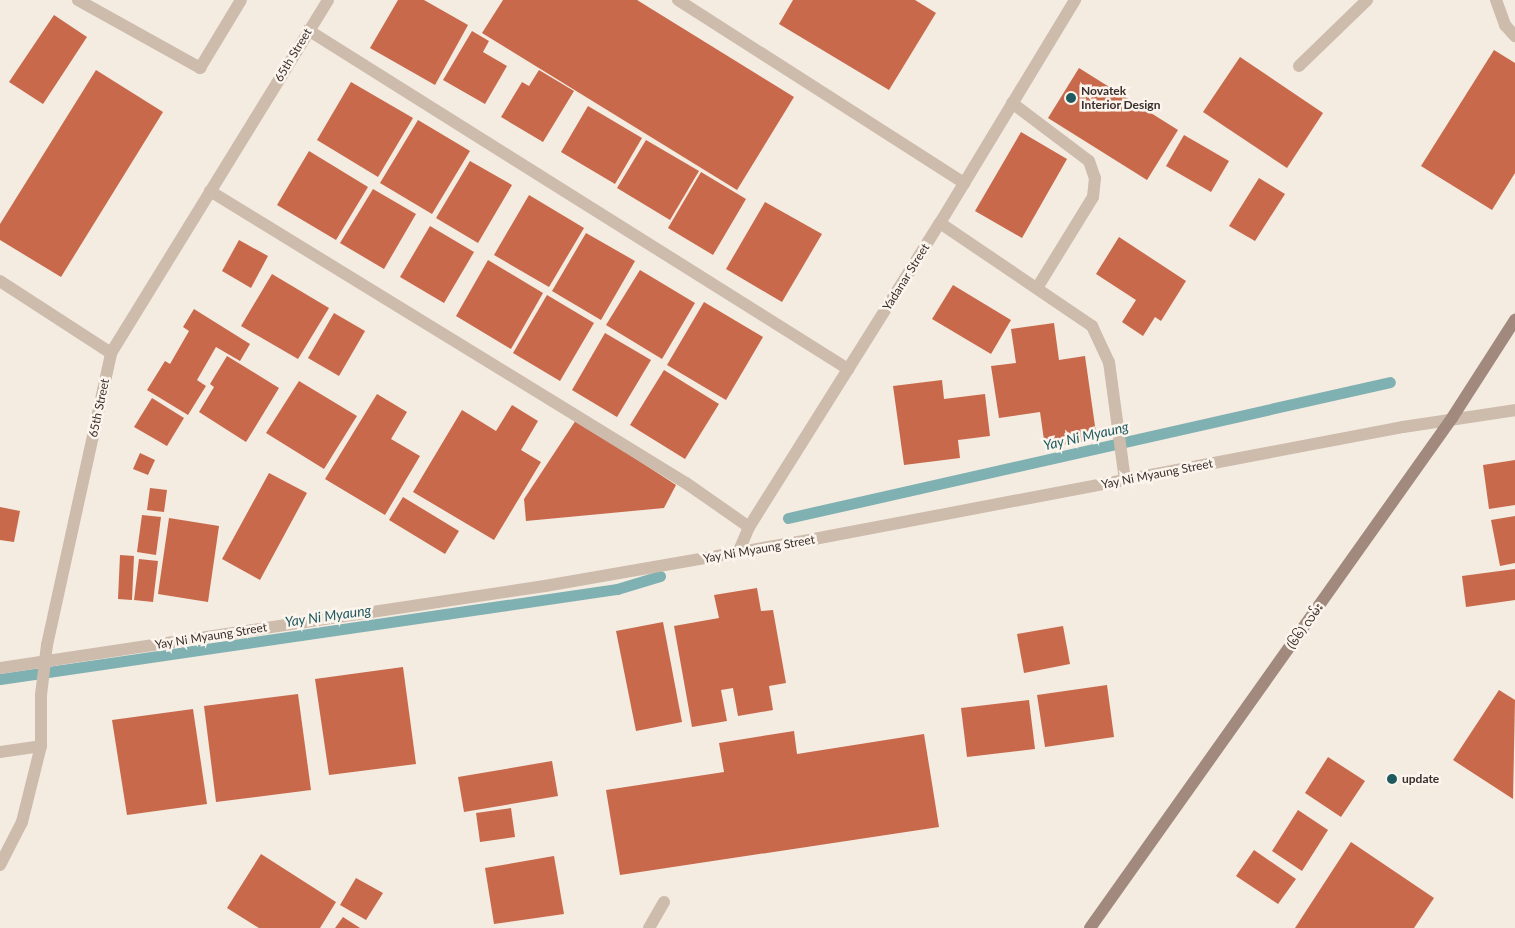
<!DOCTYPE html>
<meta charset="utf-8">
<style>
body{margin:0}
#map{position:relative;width:1515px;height:928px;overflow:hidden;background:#f4ebe1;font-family:Lato,"Noto Sans Myanmar",sans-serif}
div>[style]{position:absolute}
.stream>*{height:11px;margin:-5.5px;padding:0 5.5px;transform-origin:5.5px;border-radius:5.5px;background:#7fb0b2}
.building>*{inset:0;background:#c8694b}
.lane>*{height:12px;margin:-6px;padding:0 6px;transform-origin:6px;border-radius:6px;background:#cdbbac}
.street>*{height:12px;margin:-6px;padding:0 6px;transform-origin:6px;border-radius:6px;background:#cdbbac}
.secondary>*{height:12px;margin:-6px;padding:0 6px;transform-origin:6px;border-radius:6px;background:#a18a7d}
.street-bridge>*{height:12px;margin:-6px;padding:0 6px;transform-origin:6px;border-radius:6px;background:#cdbbac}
.dots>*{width:14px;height:14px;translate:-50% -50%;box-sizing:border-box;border:2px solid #fbf5ee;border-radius:50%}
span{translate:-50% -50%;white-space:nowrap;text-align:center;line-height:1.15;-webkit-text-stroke:5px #fbf5ee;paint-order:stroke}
.street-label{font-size:12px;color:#3b302b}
.poi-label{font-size:12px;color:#3b302b;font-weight:700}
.left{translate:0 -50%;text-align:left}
.water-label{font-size:14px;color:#1f5a5e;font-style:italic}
</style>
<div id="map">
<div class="stream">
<div style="left:788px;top:518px;width:617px;rotate:-12.73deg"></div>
<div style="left:0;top:679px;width:624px;rotate:-8.3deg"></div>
<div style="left:617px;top:589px;width:45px;rotate:-16.8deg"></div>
</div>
<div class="building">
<div style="clip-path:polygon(398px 0,424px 0,468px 25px,435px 85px,370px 48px)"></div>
<div style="clip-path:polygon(503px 0,637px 0,794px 97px,737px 190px,482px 33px)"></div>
<div style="clip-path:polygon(793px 0,915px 0,936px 13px,889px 90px,779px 24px)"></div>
<div style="clip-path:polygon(54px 15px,87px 37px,43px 104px,9px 82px)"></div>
<div style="clip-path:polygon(472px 31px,489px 41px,483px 52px,507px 66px,485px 104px,443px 80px)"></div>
<div style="clip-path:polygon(1494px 50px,1515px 63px,1515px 173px,1492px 210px,1421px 166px)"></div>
<div style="clip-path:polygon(1240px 57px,1323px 113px,1287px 168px,1203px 112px)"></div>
<div style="clip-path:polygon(1079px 68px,1178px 130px,1147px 180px,1048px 118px)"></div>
<div style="clip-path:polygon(96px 70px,163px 112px,61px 277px,0 240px,0 224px)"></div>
<div style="clip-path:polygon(539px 70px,574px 91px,543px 142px,501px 117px,522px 82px,529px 86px)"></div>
<div style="clip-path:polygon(351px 82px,413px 118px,378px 177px,317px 140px)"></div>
<div style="clip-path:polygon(588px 106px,642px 138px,615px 184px,561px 152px)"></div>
<div style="clip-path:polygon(418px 120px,470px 151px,432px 214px,380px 183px)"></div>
<div style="clip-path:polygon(1021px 132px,1067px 159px,1022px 238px,975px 211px)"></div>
<div style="clip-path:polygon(1184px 135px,1229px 161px,1211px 192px,1166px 166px)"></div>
<div style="clip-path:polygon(646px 140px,699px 171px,670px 220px,617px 188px)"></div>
<div style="clip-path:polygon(309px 151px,368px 187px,336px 240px,277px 205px)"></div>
<div style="clip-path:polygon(470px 161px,512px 185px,478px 243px,436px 218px)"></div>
<div style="clip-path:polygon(701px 172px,746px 199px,713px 255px,668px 228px)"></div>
<div style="clip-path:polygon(1259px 178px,1285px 194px,1255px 241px,1229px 226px)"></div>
<div style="clip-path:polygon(373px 189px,416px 214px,384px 269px,340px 243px)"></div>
<div style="clip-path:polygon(529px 195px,584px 228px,549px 287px,494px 255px)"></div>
<div style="clip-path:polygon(765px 202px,822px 234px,782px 302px,726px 269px)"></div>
<div style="clip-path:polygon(430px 226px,474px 252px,444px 303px,400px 277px)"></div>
<div style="clip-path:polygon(586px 233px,635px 261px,601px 320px,552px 291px)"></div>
<div style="clip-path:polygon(1119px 237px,1186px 281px,1161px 321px,1155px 317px,1143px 336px,1122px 322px,1136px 300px,1096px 274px)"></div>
<div style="clip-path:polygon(239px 240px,268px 256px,251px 288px,222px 271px)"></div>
<div style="clip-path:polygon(488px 260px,543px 293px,511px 349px,456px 316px)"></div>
<div style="clip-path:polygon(640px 270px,695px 303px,662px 359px,606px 325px)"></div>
<div style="clip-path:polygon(272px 274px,329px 308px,298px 359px,241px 326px)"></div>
<div style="clip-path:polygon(953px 285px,1011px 320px,991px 354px,932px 319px)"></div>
<div style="clip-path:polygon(547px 295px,594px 323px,560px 381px,513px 353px)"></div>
<div style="clip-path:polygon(704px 302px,763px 337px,726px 400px,667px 365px)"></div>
<div style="clip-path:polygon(194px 309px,250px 344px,240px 361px,216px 347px,197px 380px,206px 386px,188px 415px,147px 390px,165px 361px,170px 364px,189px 331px,183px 327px)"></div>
<div style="clip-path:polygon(334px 313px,365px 331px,339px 376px,308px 358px)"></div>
<div style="clip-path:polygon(1054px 323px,1059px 360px,1085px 356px,1097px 440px,1045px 447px,1040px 412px,999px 418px,991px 366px,1016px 363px,1011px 329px)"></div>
<div style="clip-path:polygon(605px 333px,651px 360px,617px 417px,572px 390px)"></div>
<div style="clip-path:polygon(227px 356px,279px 388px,246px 442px,199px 412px,214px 387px,210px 384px)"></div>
<div style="clip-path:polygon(664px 370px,719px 404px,685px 459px,630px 425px)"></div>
<div style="clip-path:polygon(942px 380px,944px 399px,985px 394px,990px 436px,958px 440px,960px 458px,904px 465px,893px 386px)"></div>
<div style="clip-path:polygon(299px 381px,357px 416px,324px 469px,266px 433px)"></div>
<div style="clip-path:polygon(377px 394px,407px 412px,391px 439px,420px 456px,385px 515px,325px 479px)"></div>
<div style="clip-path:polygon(152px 398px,184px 418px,167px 446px,134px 427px)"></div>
<div style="clip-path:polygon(512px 405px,538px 421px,521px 450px,541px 462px,494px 540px,413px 492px,462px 410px,496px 431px)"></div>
<div style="clip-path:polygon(576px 420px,676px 485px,664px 508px,526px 521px,524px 499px)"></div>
<div style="clip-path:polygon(140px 453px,155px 460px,148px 475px,133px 469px)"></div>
<div style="clip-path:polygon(1515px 460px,1515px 505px,1489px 509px,1483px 465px)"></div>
<div style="clip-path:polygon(269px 473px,307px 493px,260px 580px,222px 559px)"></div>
<div style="clip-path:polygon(150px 488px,167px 490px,164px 512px,147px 510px)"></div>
<div style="clip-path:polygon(403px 497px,459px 531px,445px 554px,389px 520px)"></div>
<div style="clip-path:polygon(0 507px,20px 511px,14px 542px,0 540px)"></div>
<div style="clip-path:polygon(142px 515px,161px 517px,156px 555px,137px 552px)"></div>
<div style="clip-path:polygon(1515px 516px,1515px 563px,1500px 566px,1491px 520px)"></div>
<div style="clip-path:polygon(169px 518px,219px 526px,208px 602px,158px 594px)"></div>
<div style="clip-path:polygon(120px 555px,134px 556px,132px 600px,118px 599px)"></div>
<div style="clip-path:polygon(139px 559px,158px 561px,153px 602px,134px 600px)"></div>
<div style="clip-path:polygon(1515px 569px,1515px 600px,1466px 607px,1462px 576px)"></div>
<div style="clip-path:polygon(757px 588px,761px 611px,773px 610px,786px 683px,769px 686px,773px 710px,738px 716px,733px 688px,721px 690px,727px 721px,692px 727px,674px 626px,719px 618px,714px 595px)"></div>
<div style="clip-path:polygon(663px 622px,682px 722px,636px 731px,616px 631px)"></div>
<div style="clip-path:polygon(1063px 626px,1070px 664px,1024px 673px,1017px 634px)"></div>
<div style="clip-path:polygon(403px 667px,416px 764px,329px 775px,315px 679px)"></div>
<div style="clip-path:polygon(1107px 685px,1114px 737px,1045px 747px,1037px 695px)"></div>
<div style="clip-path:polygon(1499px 690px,1515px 700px,1513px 799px,1453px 760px)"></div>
<div style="clip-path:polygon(298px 694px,311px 790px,216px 802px,204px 706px)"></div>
<div style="clip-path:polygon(1029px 700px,1035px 749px,967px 757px,961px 708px)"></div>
<div style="clip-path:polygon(193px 709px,207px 804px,127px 815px,112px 720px)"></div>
<div style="clip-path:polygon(794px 731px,797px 754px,924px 734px,939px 827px,620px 875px,606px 790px,724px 772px,719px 743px)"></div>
<div style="clip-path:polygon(1328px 757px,1365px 781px,1341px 817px,1305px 793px)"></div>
<div style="clip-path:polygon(552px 761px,558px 796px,464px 812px,458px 777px)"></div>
<div style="clip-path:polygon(511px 808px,515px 837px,480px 842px,476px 813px)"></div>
<div style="clip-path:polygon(1298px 810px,1328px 830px,1302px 871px,1272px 851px)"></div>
<div style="clip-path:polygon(1351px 842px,1434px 898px,1414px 928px,1295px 928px)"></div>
<div style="clip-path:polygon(1254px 850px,1296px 879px,1278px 904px,1236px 876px)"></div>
<div style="clip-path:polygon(261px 854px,336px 902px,320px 928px,259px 928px,227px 908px)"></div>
<div style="clip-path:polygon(554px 856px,564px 914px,494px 924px,485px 868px)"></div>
<div style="clip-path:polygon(356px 878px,383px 893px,366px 920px,340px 905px)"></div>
<div style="clip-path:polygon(343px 917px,360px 928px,335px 928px)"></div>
</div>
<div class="lane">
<div style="left:78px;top:0;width:140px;rotate:29.1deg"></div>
<div style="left:200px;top:68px;width:79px;rotate:-58.9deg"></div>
<div style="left:1496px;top:0;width:27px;rotate:70deg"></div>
<div style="left:1505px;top:25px;width:15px;rotate:48deg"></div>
<div style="left:1299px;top:66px;width:95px;rotate:-44.1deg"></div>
<div style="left:1012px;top:103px;width:96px;rotate:37deg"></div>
<div style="left:1089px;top:161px;width:18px;rotate:71deg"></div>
<div style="left:1095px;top:178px;width:19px;rotate:96deg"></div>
<div style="left:1093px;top:197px;width:107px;rotate:121.6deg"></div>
<div style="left:940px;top:223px;width:184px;rotate:34.1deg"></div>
<div style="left:1092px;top:326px;width:40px;rotate:65deg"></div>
<div style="left:1109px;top:362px;width:119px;rotate:82.3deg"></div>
<div style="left:649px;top:928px;width:30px;rotate:-60deg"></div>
</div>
<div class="street">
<div style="left:678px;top:0;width:340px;rotate:32.6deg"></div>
<div style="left:308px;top:30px;width:638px;rotate:32.12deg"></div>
<div style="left:210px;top:191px;width:558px;rotate:31.53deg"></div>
<div style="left:686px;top:483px;width:77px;rotate:34.9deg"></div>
<div style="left:0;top:281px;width:132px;rotate:33deg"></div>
<div style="left:738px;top:553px;width:28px;rotate:-67deg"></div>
<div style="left:749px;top:527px;width:359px;rotate:-57.9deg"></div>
<div style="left:940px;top:223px;width:261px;rotate:-58.8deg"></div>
<div style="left:47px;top:645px;width:299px;rotate:-77.6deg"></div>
<div style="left:111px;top:353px;width:414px;rotate:-58.4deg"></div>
<div style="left:0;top:668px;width:551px;rotate:-8.56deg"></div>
<div style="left:545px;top:586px;width:273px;rotate:-9.9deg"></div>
<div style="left:814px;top:539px;width:600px;rotate:-10.77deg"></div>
<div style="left:1403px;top:427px;width:113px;rotate:-8.6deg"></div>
<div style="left:0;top:752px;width:41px;rotate:-8.3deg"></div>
<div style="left:0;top:865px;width:48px;rotate:-62.9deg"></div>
<div style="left:22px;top:822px;width:78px;rotate:-76deg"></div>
<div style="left:41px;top:746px;width:51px;rotate:-90deg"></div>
</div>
<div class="secondary">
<div style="left:1090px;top:928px;width:625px;rotate:-54.63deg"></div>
<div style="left:1452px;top:418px;width:117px;rotate:-57.3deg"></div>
</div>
<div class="street-bridge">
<div style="left:41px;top:695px;width:50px;rotate:-83.2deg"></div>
</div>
<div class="dots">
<div style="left:1071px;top:98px;background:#1f5a5e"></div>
<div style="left:1392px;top:779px;background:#1f5a5e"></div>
</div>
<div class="street-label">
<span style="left:293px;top:55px;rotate:-59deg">65th Street</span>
<span style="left:906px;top:277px;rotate:-58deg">Yadanar Street</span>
<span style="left:99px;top:408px;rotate:-78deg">65th Street</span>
<span style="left:1157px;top:474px;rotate:-11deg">Yay Ni Myaung Street</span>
<span style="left:759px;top:549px;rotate:-10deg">Yay Ni Myaung Street</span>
<span style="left:1305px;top:626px;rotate:-55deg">(၆၆) လမ်း</span>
<span style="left:211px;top:636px;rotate:-9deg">Yay Ni Myaung Street</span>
</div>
<div class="poi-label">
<span class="left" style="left:1081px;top:98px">Novatek<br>Interior Design</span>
<span class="left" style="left:1402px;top:779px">update</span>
</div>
<div class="water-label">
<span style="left:1086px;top:436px;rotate:-13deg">Yay Ni Myaung</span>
<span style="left:328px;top:616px;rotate:-8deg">Yay Ni Myaung</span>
</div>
</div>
